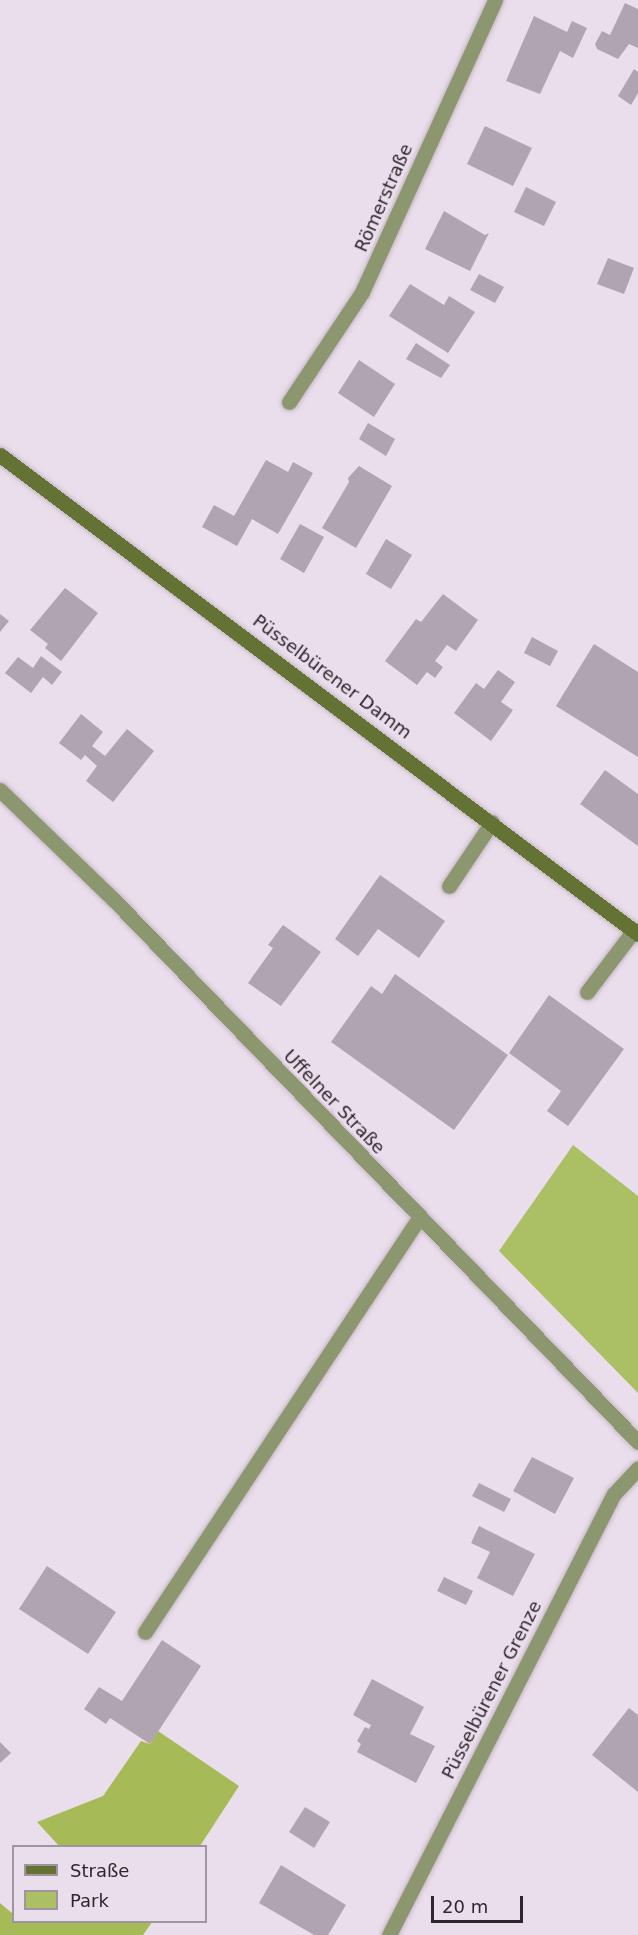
<!DOCTYPE html>
<meta charset="utf-8">
<style>
body{margin:0}
#map{position:relative;width:638px;height:1935px;overflow:hidden;background:#ebdeec;font-family:"DejaVu Sans",sans-serif}
div>[style]{position:absolute}
.green>*{inset:0;background:#abc065}
.forest>*{inset:0;background:#a6bb58}
.building>*{inset:0;background:#b0a4b1}
.roads{filter:drop-shadow(0 0 2px #c5b9c6) drop-shadow(0 0 2px #c5b9c6)}
.service>*{height:15px;margin:-7.5px;padding:0 7.5px;transform-origin:7.5px;border-radius:7.5px;background:#8d976f}
.minor>*{height:15px;margin:-7.5px;padding:0 7.5px;transform-origin:7.5px;border-radius:7.5px;background:#8d976f}
.secondary>*{height:15px;margin:-7.5px;padding:0 7.5px;transform-origin:7.5px;border-radius:7.5px;background:#647234}
span{translate:-50% -50%;white-space:nowrap;text-align:center;line-height:1.15;-webkit-text-stroke:6px #ebdeec;paint-order:stroke}
.street-label{font-size:18px;color:#2c272c}
.legend{position:absolute;left:12px;top:1845px;width:195px;height:78px;box-sizing:border-box;background:#ebdeec;border:2px solid #9f959f;margin:0;padding:8px 10px;list-style:none;font-size:18px;color:#2c272c}
.legend li{display:flex;align-items:center;gap:12px;height:30px}
.legend b{width:30px;border:2px solid #9f959f}
.scale{position:absolute;left:431px;top:1896px;width:92px;height:27px;box-sizing:border-box;border:3px solid #2c272c;border-top:0;padding-left:8px;font-size:18px;line-height:21px;white-space:nowrap;color:#2c272c;-webkit-text-stroke:4px #ebdeec;paint-order:stroke}
</style>
<div id="map">
<div class="green">
<div style="clip-path:polygon(573px 1145px,638px 1196px,638px 1393px,499px 1251px)"></div>
</div>
<div class="forest">
<div style="clip-path:polygon(158px 1731px,239px 1786px,200px 1846px,59px 1846px,37px 1822px,103px 1796px,141px 1741px,150px 1744px)"></div>
<div style="clip-path:polygon(0 1903px,13px 1914px,14px 1922px,152px 1922px,143px 1935px,0 1935px)"></div>
</div>
<div class="building">
<div style="clip-path:polygon(625px 3px,638px 9px,638px 48px,629px 44px,618px 59px,597px 49px,595px 44px,602px 31px,610px 35px)"></div>
<div style="clip-path:polygon(534px 16px,567px 32px,572px 21px,587px 28px,573px 58px,560px 51px,540px 94px,506px 81px)"></div>
<div style="clip-path:polygon(634px 69px,638px 72px,638px 93px,631px 105px,618px 96px)"></div>
<div style="clip-path:polygon(485px 126px,532px 148px,513px 186px,467px 164px)"></div>
<div style="clip-path:polygon(526px 187px,556px 202px,544px 226px,514px 212px)"></div>
<div style="clip-path:polygon(444px 211px,485px 235px,489px 233px,470px 271px,425px 249px)"></div>
<div style="clip-path:polygon(608px 258px,634px 268px,624px 294px,597px 284px)"></div>
<div style="clip-path:polygon(479px 274px,504px 287px,495px 303px,470px 290px)"></div>
<div style="clip-path:polygon(410px 284px,444px 305px,449px 296px,475px 312px,448px 353px,389px 316px)"></div>
<div style="clip-path:polygon(416px 343px,450px 365px,441px 378px,406px 359px)"></div>
<div style="clip-path:polygon(359px 360px,395px 384px,374px 417px,338px 393px)"></div>
<div style="clip-path:polygon(368px 423px,395px 439px,386px 456px,359px 439px)"></div>
<div style="clip-path:polygon(266px 460px,288px 472px,293px 462px,313px 473px,278px 534px,252px 519px,237px 546px,202px 527px,214px 505px,234px 516px)"></div>
<div style="clip-path:polygon(359px 466px,392px 486px,356px 548px,322px 528px,349px 482px,348px 478px)"></div>
<div style="clip-path:polygon(300px 524px,324px 537px,304px 573px,280px 559px)"></div>
<div style="clip-path:polygon(386px 539px,412px 555px,391px 589px,366px 574px)"></div>
<div style="clip-path:polygon(65px 588px,98px 613px,61px 661px,45px 648px,48px 644px,30px 630px)"></div>
<div style="clip-path:polygon(443px 594px,478px 620px,456px 651px,447px 645px,435px 661px,443px 667px,435px 678px,427px 672px,417px 685px,385px 661px,416px 619px,421px 622px)"></div>
<div style="clip-path:polygon(0 614px,9px 621px,0 632px)"></div>
<div style="clip-path:polygon(532px 637px,558px 651px,550px 666px,524px 653px)"></div>
<div style="clip-path:polygon(594px 644px,638px 672px,638px 757px,556px 706px)"></div>
<div style="clip-path:polygon(41px 656px,62px 672px,52px 685px,43px 677px,31px 693px,5px 673px,18px 657px,33px 668px)"></div>
<div style="clip-path:polygon(498px 670px,515px 682px,501px 702px,513px 710px,491px 741px,454px 713px,476px 683px,484px 689px)"></div>
<div style="clip-path:polygon(81px 714px,103px 732px,92px 746px,105px 756px,127px 729px,154px 751px,113px 802px,86px 781px,97px 766px,85px 755px,81px 760px,59px 743px)"></div>
<div style="clip-path:polygon(605px 770px,638px 794px,638px 846px,580px 804px)"></div>
<div style="clip-path:polygon(380px 875px,445px 921px,419px 958px,378px 929px,358px 956px,335px 939px)"></div>
<div style="clip-path:polygon(283px 925px,321px 952px,281px 1006px,248px 983px,273px 948px,268px 945px)"></div>
<div style="clip-path:polygon(395px 974px,508px 1055px,454px 1130px,331px 1042px,371px 986px,382px 994px)"></div>
<div style="clip-path:polygon(549px 995px,624px 1049px,568px 1126px,547px 1111px,561px 1091px,509px 1053px)"></div>
<div style="clip-path:polygon(532px 1457px,574px 1478px,555px 1514px,513px 1491px)"></div>
<div style="clip-path:polygon(479px 1483px,511px 1499px,504px 1512px,472px 1496px)"></div>
<div style="clip-path:polygon(479px 1526px,535px 1554px,513px 1596px,477px 1578px,490px 1552px,471px 1543px)"></div>
<div style="clip-path:polygon(47px 1566px,116px 1612px,88px 1654px,19px 1609px)"></div>
<div style="clip-path:polygon(444px 1577px,473px 1591px,466px 1605px,437px 1591px)"></div>
<div style="clip-path:polygon(162px 1640px,201px 1666px,150px 1744px,110px 1718px,106px 1724px,84px 1709px,99px 1687px,122px 1701px)"></div>
<div style="clip-path:polygon(372px 1679px,424px 1707px,410px 1734px,435px 1746px,416px 1783px,357px 1752px,361px 1744px,357px 1741px,365px 1727px,369px 1729px,371px 1725px,353px 1715px)"></div>
<div style="clip-path:polygon(629px 1708px,638px 1715px,638px 1792px,592px 1755px)"></div>
<div style="clip-path:polygon(0 1742px,11px 1753px,0 1763px)"></div>
<div style="clip-path:polygon(305px 1807px,330px 1822px,314px 1848px,289px 1832px)"></div>
<div style="clip-path:polygon(281px 1865px,346px 1905px,328px 1935px,314px 1935px,259px 1903px)"></div>
</div>
<div class="roads">
<div class="service">
<div style="left:449px;top:886px;width:77px;rotate:-56.1deg"></div>
<div style="left:587px;top:992px;width:78px;rotate:-52.8deg"></div>
<div style="left:145px;top:1632px;width:495px;rotate:-56.5deg"></div>
</div>
<div class="minor">
<div style="left:289px;top:402px;width:132px;rotate:-56.4deg"></div>
<div style="left:362px;top:292px;width:321px;rotate:-65.5deg"></div>
<div style="left:0;top:790px;width:158px;rotate:44deg"></div>
<div style="left:114px;top:900px;width:754px;rotate:45.97deg"></div>
<div style="left:389px;top:1935px;width:495px;rotate:-63deg"></div>
<div style="left:614px;top:1494px;width:35px;rotate:-47deg"></div>
</div>
<div class="secondary">
<div style="left:0;top:455px;width:798px;rotate:36.9deg"></div>
</div>
</div>
<div class="street-label">
<span style="left:384px;top:198px;rotate:-66deg">Römerstraße</span>
<span style="left:332px;top:677px;rotate:37deg">Püsselbürener Damm</span>
<span style="left:334px;top:1102px;rotate:46deg">Uffelner Straße</span>
<span style="left:492px;top:1690px;rotate:-63deg">Püsselbürener Grenze</span>
</div>
<ul class="legend">
<li><b style="height:8px;background:#647234"></b>Straße</li>
<li><b style="height:16px;background:#abc065"></b>Park</li>
</ul>
<div class="scale">20 m</div>
</div>
